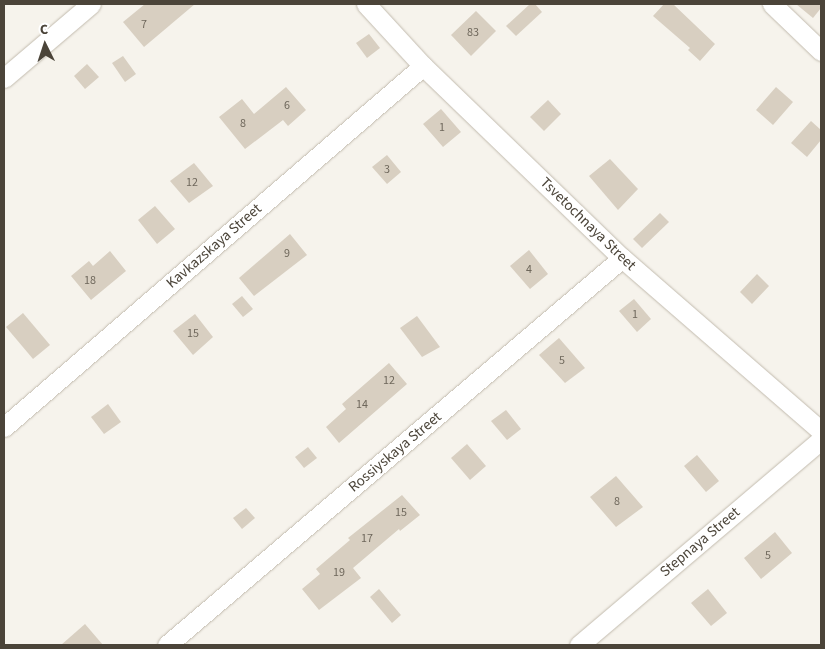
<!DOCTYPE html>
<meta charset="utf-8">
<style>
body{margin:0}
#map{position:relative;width:825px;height:649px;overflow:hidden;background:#f6f3ec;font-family:"Source Sans 3",sans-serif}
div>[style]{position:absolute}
.building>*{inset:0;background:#d8cfc1}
.roads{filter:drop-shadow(0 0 1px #c2bbae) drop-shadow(0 0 1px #c2bbae)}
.street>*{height:19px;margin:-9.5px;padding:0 9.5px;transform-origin:9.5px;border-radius:9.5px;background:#fff}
span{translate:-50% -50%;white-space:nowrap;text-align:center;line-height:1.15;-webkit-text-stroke:4px #fff;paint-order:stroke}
.number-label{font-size:12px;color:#6e675b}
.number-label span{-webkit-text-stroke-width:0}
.street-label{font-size:15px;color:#4b4439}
.frame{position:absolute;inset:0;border:5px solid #4b4439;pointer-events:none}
.north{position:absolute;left:20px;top:20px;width:50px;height:50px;-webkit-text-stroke:4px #fff;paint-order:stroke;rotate:356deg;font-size:14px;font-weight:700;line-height:20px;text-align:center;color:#4b4439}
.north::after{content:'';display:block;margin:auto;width:18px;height:22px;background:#4b4439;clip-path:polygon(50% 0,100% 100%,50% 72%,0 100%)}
</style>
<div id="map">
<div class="building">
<div style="clip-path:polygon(145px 4px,195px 4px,144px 47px,123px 22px)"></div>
<div style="clip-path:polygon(530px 4px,535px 4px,542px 12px,516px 36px,506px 26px)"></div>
<div style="clip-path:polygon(664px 4px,673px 4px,715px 44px,700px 61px,688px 50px,690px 48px,653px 16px)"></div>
<div style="clip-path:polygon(796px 4px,821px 4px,821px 8px,813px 18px)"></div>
<div style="clip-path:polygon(476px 11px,496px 31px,471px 56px,451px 35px)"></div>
<div style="clip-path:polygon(369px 34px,380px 48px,367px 58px,356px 43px)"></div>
<div style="clip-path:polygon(123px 56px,136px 74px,125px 82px,112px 63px)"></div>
<div style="clip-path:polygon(87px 64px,99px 77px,85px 89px,74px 76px)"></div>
<div style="clip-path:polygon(286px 87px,306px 110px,288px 126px,283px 120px,245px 149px,219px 117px,242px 99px,254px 114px)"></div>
<div style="clip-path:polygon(776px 87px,793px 102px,773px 125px,756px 110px)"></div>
<div style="clip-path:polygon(548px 100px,561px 114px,544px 131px,530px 117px)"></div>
<div style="clip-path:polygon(441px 109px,461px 132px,443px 147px,423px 124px)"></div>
<div style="clip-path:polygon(811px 121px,821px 130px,821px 140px,807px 157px,791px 143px)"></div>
<div style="clip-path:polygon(387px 155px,401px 172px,387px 184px,372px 167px)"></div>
<div style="clip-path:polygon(610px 159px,638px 189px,618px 210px,589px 176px)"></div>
<div style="clip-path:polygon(194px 163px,213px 186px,189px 203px,170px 181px)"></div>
<div style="clip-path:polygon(155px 206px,175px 229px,157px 244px,138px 220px)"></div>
<div style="clip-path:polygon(660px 213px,669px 222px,642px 248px,633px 239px)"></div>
<div style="clip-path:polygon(290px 234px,307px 255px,254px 296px,239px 278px)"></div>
<div style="clip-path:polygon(529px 250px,548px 274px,530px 289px,510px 266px)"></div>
<div style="clip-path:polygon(110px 251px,126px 271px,91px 300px,71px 276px,89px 261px,93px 266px)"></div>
<div style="clip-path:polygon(757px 274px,769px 286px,752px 304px,740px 292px)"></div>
<div style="clip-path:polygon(242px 296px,253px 309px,243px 317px,232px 304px)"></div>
<div style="clip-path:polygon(634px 299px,651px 319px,637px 332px,619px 311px)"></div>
<div style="clip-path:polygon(23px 313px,50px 345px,33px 359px,6px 327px)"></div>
<div style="clip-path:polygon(195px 314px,213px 337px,193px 355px,173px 331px)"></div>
<div style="clip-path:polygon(417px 316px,440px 347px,422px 357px,400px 328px)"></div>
<div style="clip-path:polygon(559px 338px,585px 368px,565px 383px,539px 355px)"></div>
<div style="clip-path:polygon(389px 363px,407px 384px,339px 443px,326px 427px,346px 409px,342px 404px)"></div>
<div style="clip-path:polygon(108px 404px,121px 422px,104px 434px,91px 417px)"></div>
<div style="clip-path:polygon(506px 410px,521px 429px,507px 440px,491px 421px)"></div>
<div style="clip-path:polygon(467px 444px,486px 466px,470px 480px,451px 458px)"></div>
<div style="clip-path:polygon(308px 447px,317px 458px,304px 468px,295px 457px)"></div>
<div style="clip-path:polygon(697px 455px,719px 481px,706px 492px,684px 466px)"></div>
<div style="clip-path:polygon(616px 476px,643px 507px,616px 527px,590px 497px)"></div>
<div style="clip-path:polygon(402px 495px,420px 515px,400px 531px,399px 529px,353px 568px,361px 578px,319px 610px,302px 589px,320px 574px,316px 569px,350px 540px,348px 538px)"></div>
<div style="clip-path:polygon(246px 508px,255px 518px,242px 529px,233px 518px)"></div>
<div style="clip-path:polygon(775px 532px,792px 553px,761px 579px,744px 558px)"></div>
<div style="clip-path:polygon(379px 589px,401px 615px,392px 623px,370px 597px)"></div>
<div style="clip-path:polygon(708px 589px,727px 613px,711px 626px,691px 603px)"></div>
<div style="clip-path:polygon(85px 624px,103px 645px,61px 645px)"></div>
</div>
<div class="roads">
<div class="street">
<div style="left:366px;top:4px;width:84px;rotate:47.4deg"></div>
<div style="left:423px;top:66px;width:277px;rotate:44deg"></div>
<div style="left:622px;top:258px;width:264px;rotate:41deg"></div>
<div style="left:772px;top:4px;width:68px;rotate:43.8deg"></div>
<div style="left:4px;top:78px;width:114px;rotate:-40.4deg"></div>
<div style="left:4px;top:427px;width:553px;rotate:-40.75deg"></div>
<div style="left:167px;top:645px;width:597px;rotate:-40.38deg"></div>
<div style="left:579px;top:645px;width:317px;rotate:-40.3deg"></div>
</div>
</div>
<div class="number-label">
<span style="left:144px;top:25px">7</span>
<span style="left:473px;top:33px">83</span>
<span style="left:287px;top:106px">6</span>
<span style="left:243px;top:124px">8</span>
<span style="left:442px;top:128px">1</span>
<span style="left:387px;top:170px">3</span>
<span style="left:192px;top:183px">12</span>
<span style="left:287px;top:254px">9</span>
<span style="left:529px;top:270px">4</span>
<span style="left:90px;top:281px">18</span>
<span style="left:635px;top:315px">1</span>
<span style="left:193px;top:334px">15</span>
<span style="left:562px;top:361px">5</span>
<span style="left:389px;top:381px">12</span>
<span style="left:362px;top:405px">14</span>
<span style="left:617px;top:502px">8</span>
<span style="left:401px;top:513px">15</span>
<span style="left:367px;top:539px">17</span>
<span style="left:768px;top:556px">5</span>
<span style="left:339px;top:573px">19</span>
</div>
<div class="street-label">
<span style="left:588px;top:224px;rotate:44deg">Tsvetochnaya Street</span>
<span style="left:214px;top:246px;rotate:-41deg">Kavkazskaya Street</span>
<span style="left:395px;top:452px;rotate:-40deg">Rossiyskaya Street</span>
<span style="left:700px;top:542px;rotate:-40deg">Stepnaya Street</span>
</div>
<div class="frame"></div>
<div class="north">С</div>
</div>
